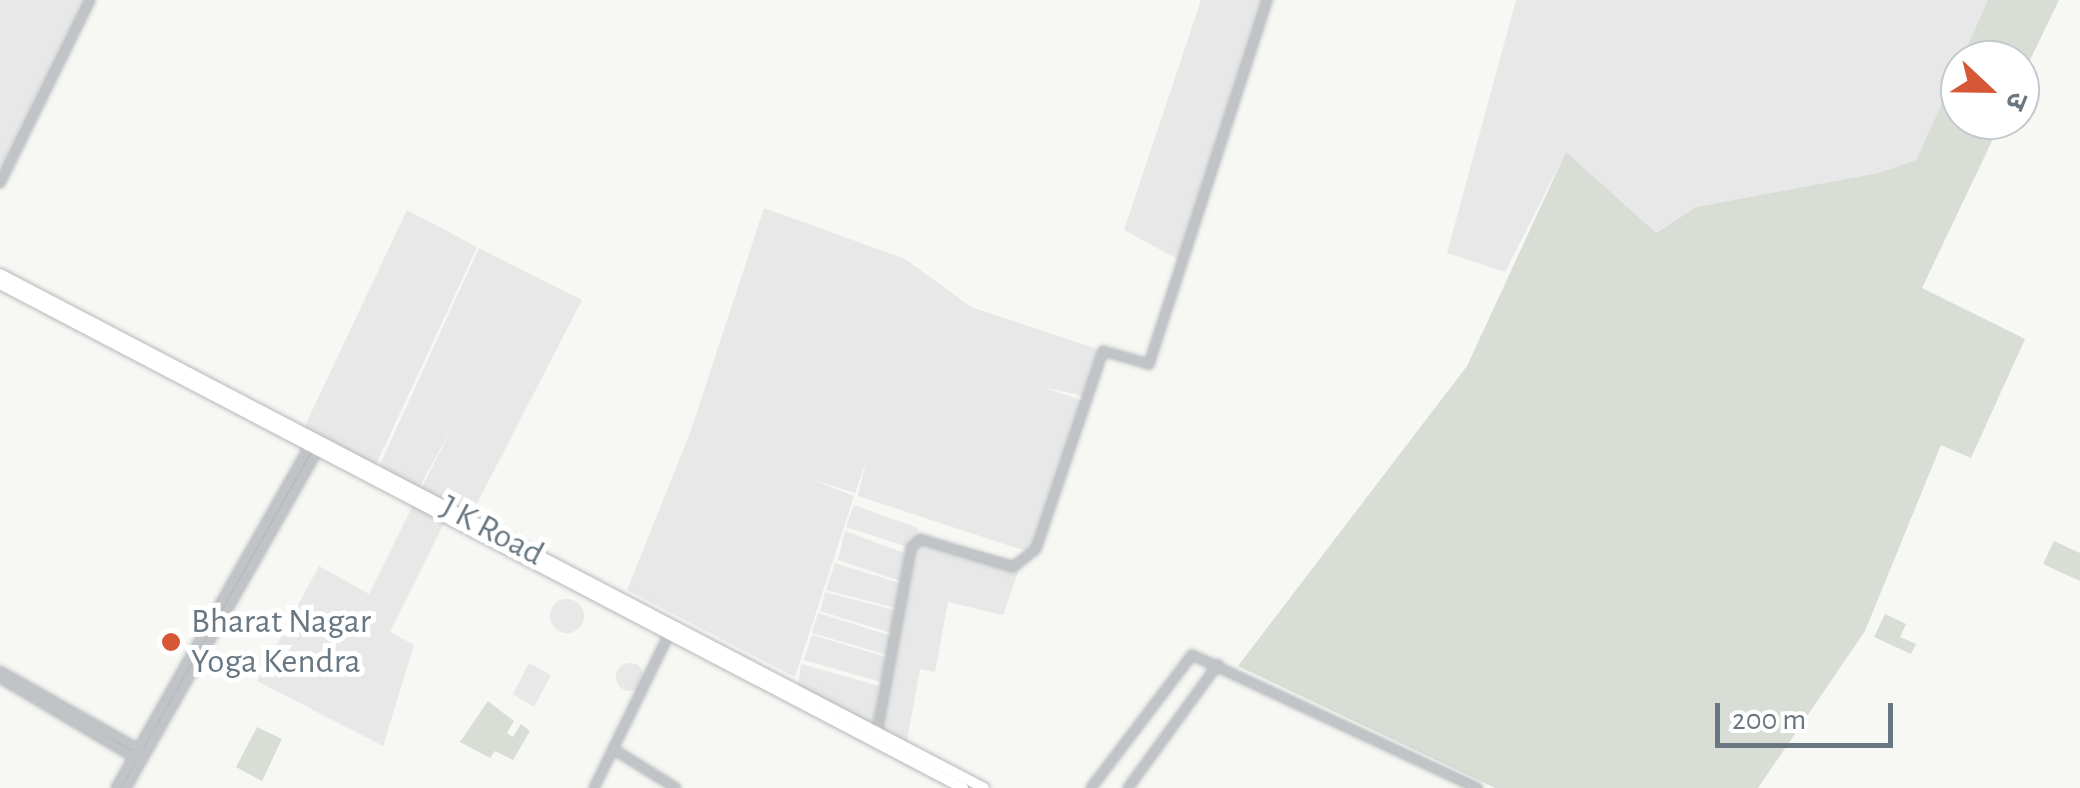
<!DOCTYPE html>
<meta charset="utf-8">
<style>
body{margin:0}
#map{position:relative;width:2080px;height:788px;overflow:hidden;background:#f7f7f4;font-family:"Alegreya Sans","Noto Sans Devanagari",sans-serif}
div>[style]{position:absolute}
.built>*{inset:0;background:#e7e8e7}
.round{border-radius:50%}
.green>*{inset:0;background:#d8ddd5}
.roads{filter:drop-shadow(0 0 2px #b4b8bb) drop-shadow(0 0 2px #b4b8bb)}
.minor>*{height:8px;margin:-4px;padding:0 4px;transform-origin:4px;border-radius:4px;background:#c0c4c7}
.major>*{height:10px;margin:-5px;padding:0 5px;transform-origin:5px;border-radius:5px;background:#fff}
.dots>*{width:28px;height:28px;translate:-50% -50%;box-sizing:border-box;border:5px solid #fff;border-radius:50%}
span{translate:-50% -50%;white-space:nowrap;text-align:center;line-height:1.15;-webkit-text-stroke:10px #fff;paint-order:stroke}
.street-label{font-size:35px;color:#687782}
.poi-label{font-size:35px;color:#687782}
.left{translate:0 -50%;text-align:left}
.north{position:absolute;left:1940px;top:40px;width:100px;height:100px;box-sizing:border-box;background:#fff;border:2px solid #c3c9cd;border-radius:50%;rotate:112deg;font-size:28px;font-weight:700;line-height:40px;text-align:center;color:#687782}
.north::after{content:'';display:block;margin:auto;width:35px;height:45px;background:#d55735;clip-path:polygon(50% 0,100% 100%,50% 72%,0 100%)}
.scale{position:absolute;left:1715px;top:703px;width:178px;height:45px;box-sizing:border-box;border:5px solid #687782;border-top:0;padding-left:12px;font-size:30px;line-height:35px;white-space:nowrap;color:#687782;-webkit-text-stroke:8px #fff;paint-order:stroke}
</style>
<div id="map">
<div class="built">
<div style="clip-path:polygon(0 0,88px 0,0 186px)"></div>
<div style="clip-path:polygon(1201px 0,1268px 0,1181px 261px,1124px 230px)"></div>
<div style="clip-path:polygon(1516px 0,1988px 0,1916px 160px,1878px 173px,1696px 207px,1655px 233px,1566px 152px,1505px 272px,1447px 253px)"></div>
<div style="clip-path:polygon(764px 208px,905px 259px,971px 307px,1103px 351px,1088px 397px,1043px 387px,1086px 402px,1032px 553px,858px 496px,866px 461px,855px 493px,811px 479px,854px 496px,795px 677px,627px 590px,690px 433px)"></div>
<div style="clip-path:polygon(407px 210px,477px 247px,374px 469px,302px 432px)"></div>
<div style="clip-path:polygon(479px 248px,582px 300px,469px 519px,419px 493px,458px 416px,419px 488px,377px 471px)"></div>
<div style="clip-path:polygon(415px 501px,447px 517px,390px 632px,414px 645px,383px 746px,257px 681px,319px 566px,369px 594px)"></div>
<div style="clip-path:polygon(854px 505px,918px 528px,915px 536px,1022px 561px,1003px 615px,948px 602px,935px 672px,920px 669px,906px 747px,878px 732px,913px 541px,908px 547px,846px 527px)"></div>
<div style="clip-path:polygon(845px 531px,904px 553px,900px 581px,838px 560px)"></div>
<div style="clip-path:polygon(835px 563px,899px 583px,895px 608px,826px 590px)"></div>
<div style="clip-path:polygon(825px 592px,894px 610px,891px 633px,820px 611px)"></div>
<div class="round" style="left:550px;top:599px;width:34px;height:34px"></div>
<div style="clip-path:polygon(818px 613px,891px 636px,888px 655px,812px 633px)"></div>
<div style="clip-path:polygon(812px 635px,886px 657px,881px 682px,804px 660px)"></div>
<div class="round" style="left:616px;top:663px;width:28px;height:28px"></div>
<div style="clip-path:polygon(529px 663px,551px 675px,534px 707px,513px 694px)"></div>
<div style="clip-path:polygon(801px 664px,879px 686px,873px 724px,798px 686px)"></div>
</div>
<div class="green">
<div style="clip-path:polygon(1988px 0,2059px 0,2020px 81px,2020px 60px,1961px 60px)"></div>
<div style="clip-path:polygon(1960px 63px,1960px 120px,2002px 120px,1922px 288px,2025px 339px,1971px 458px,1941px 445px,1865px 631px,1758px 788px,1495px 788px,1238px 666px,1467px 366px,1566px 152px,1656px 233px,1696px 207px,1878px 173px,1916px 160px)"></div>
<div style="clip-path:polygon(2054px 541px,2080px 553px,2080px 581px,2043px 564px)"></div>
<div style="clip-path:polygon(1885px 614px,1906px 624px,1900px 637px,1916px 644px,1911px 654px,1874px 637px)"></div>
<div style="clip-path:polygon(488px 701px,514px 721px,507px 733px,513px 737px,521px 724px,530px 731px,513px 760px,495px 751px,490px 758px,460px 742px)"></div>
<div style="clip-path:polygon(257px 727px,282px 739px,262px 781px,236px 767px)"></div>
</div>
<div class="roads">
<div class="minor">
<div style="left:0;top:183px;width:204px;rotate:-63.8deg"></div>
<div style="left:1192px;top:655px;width:315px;rotate:25deg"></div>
<div style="left:0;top:671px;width:161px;rotate:29.4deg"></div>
<div style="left:0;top:678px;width:159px;rotate:30.6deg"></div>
<div style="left:876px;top:737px;width:192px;rotate:-79.5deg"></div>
<div style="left:911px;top:548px;width:13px;rotate:-45deg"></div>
<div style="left:920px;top:539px;width:97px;rotate:16.8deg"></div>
<div style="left:1013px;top:567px;width:29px;rotate:-38deg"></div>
<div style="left:1036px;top:549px;width:209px;rotate:-71.3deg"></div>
<div style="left:1103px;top:351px;width:48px;rotate:15.8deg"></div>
<div style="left:1149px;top:364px;width:383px;rotate:-72deg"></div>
<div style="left:613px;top:749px;width:74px;rotate:31.8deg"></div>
<div style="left:116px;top:788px;width:395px;rotate:-60.5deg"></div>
<div style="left:126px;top:788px;width:393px;rotate:-60.4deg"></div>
<div style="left:594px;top:788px;width:176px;rotate:-64deg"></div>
<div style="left:1091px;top:788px;width:167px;rotate:-52.8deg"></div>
<div style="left:1128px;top:788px;width:153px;rotate:-54deg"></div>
</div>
<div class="major">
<div style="left:0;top:274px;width:1110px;rotate:27.58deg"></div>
<div style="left:0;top:284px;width:1087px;rotate:27.63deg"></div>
</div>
</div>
<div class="dots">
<div style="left:171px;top:642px;background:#d55735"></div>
</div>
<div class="street-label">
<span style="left:492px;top:531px;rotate:28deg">J K Road</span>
</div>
<div class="poi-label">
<span class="left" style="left:191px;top:642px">Bharat Nagar<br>Yoga Kendra</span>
</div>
<div class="north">उ</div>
<div class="scale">200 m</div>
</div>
